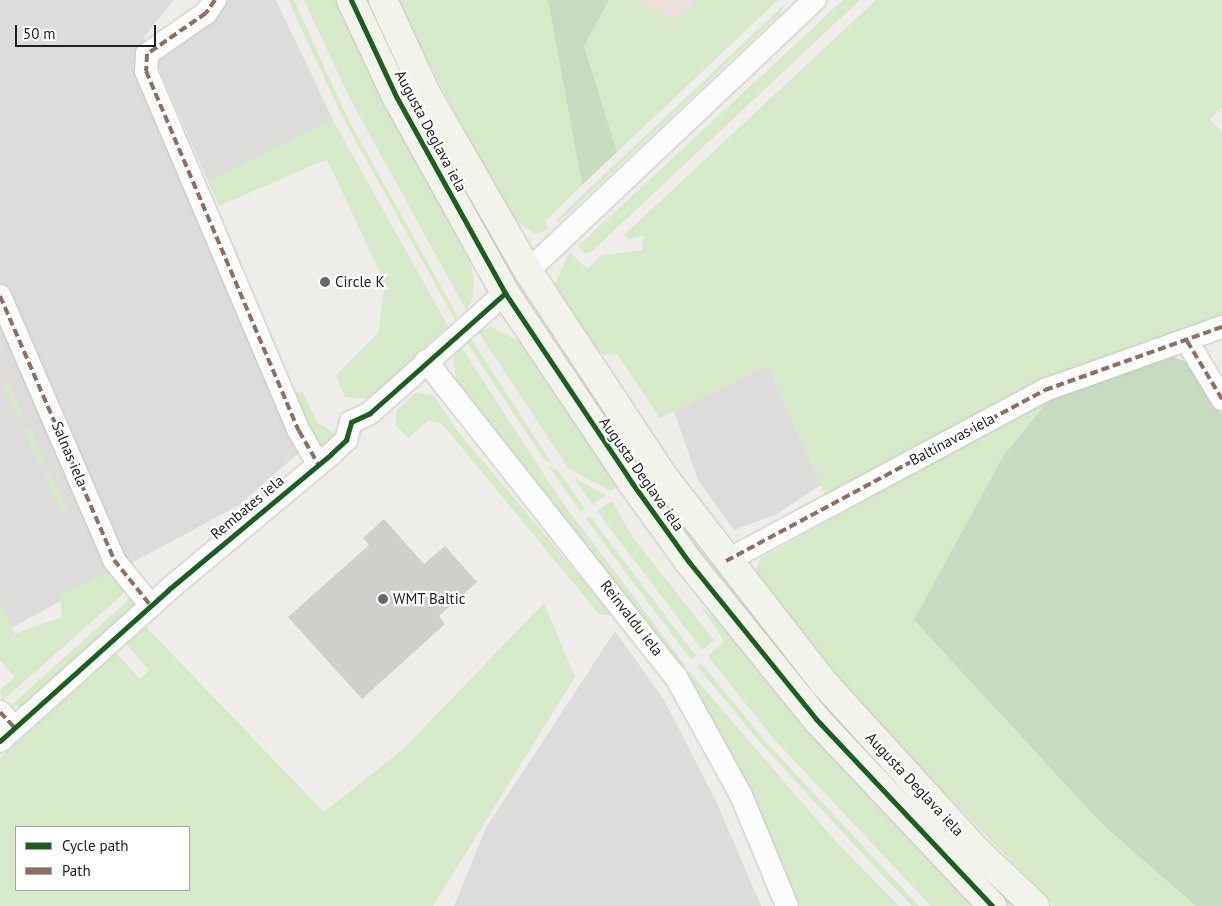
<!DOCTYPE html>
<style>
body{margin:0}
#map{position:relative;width:1222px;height:906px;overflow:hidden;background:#eeede9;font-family:"PT Sans",sans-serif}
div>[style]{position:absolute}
.residential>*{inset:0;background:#dddcda}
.commercial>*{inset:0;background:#ebe0db}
.religious>*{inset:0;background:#dcdcda}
.grass>*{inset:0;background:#d6eac9}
.forest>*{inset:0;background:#c6dbbf}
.building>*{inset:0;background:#d1cfcc}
.roads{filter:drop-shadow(0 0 1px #c5c5c3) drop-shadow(0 0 1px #c5c5c3)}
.minor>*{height:22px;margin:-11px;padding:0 11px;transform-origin:11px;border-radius:11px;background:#fcfcfc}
.secondary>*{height:28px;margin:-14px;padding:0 14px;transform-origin:14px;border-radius:14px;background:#f2f4ec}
.quiet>*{height:4px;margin-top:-2px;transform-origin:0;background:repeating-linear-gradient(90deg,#8d6e63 0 8px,transparent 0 12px)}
.cycleway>*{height:5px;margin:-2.5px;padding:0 2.5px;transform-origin:2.5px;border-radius:2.5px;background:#1b5e20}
.dots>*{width:14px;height:14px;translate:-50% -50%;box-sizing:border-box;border:2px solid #fff;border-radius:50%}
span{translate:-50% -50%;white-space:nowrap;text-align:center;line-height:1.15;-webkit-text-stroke:4.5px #fff;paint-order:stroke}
.street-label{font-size:15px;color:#202020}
.poi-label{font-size:15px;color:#202020}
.left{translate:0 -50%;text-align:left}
.legend{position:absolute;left:15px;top:826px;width:175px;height:65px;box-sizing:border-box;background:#fff;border:1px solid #a6a6a6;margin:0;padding:6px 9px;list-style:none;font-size:15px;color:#202020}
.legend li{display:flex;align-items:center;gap:10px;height:25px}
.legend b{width:25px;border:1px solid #a6a6a6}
.scale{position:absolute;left:15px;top:25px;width:141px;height:22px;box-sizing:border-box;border:2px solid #202020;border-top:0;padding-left:6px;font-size:15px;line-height:18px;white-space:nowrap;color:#202020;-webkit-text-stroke:4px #fff;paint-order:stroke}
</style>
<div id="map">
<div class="residential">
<div style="clip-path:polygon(0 0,174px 0,144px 37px,310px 443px,239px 505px,0 634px)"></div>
<div style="clip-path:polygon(767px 365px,821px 485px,775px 515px,734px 530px,698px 480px,674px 411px)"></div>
<div style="clip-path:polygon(615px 631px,664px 700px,716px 801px,761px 906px,454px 906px,486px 828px)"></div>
</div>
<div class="commercial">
<div style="clip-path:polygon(634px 0,697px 0,675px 20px)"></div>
</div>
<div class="religious">
<div style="clip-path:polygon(228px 0,276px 0,333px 120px,208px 181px,156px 62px,211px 23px)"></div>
<div style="clip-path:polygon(14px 9px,44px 76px,0 121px,0 16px)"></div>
</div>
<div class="grass">
<div style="clip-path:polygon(288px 0,294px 0,347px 117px,458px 317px,455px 320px,343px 118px)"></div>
<div style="clip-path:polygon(304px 0,339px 0,468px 251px,474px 280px,472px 301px,466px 310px,350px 99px)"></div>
<div style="clip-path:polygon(396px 0,548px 0,582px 185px,545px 221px,548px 230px,535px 234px,509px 216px)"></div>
<div style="clip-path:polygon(609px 0,634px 0,675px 20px,697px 0,778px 0,617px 152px,584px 46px)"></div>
<div style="clip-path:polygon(843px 0,860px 0,591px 252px,584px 253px,578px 246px)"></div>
<div style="clip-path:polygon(876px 0,1222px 0,1222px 107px,1210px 119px,1222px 132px,1222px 315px,826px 496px,767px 365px,660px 418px,617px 354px,604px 355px,577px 330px,555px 283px,570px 252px,587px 269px,602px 255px,642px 250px,644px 236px,628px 239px,624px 235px)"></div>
<div style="clip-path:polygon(785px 4px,780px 14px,558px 223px,556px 220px)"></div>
<div style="clip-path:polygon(404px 75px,558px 343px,645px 467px,639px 471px,476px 217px)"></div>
<div style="clip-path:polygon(333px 120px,448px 326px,369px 399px,345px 397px,336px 375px,378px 333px,385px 284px,327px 159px,219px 206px,208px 181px)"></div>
<div style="clip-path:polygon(491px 327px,526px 345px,619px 485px,611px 491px,569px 469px,478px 332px)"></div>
<div style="clip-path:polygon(470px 337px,538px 442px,552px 463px,545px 461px,465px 340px)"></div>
<div style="clip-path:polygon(460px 345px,560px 499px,685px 665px,680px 669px,457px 384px,453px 359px)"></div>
<div style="clip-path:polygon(8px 381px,23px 415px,18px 417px,2px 383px)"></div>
<div style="clip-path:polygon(302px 391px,318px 423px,337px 435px,324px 447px,314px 445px,292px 394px)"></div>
<div style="clip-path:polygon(416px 392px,434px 396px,456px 429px,613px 616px,599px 614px,442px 424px,429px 420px,408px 438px,395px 424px,397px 410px)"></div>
<div style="clip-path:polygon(1054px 394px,1004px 455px,1104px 826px,1196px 906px,1055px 906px,886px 733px,762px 587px,756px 570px,760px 559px)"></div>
<div style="clip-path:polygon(30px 428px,45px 462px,40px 465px,24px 430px)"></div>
<div style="clip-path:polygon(549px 467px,558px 470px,585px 509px,581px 512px)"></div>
<div style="clip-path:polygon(51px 475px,68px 511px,63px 514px,45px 477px)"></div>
<div style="clip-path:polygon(574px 478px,606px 495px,593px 505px)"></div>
<div style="clip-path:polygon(662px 491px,1019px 906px,1009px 906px,819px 703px,696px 552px,656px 495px)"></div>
<div style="clip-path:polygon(612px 501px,634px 539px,714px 640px,702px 650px,597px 511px)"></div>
<div style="clip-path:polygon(590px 516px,696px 656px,691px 660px,586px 519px)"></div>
<div style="clip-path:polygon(110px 571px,124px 591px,121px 596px,2px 701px,0 690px,15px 677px,0 660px,0 602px,15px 634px,62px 617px,60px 595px)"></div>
<div style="clip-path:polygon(134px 595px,136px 606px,23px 707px,10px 706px)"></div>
<div style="clip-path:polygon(evenodd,544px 603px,575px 677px,433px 906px,0 906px,0 758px,116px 653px,140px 679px,149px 670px,126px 644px,146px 627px,324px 812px,403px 749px,544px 603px,189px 827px,189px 890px,16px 890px,16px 827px,189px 827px)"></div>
<div style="clip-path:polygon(700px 605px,727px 627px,976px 906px,931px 906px,772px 737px,708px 656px,724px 641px)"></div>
<div style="clip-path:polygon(701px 663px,767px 743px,919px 906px,912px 906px,884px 877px,763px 746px,697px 666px)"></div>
<div style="clip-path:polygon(690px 672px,830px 835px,899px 906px,800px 906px,685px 674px)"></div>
</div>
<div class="forest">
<div style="clip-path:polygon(548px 0,609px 0,584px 46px,617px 152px,582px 185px)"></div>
<div style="clip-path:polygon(1171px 356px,1192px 364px,1222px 415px,1222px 906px,1196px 906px,1104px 826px,914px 620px,1004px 455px,1054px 394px)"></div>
</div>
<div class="building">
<div style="clip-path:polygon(384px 519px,424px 564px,445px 546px,477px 582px,439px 616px,445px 624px,362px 699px,288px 617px,369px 545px,363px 538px)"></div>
</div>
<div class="roads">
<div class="minor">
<div style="left:215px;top:0;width:16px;rotate:125deg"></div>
<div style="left:206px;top:13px;width:72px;rotate:145.2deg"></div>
<div style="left:147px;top:54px;width:17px;rotate:93deg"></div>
<div style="left:146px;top:71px;width:391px;rotate:67deg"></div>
<div style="left:299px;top:431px;width:38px;rotate:60deg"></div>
<div style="left:528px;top:271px;width:395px;rotate:-43.4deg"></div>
<div style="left:0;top:296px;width:288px;rotate:66.6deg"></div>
<div style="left:114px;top:560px;width:59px;rotate:51.2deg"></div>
<div style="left:1187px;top:341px;width:68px;rotate:58.9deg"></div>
<div style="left:426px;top:361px;width:403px;rotate:51.7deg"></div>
<div style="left:676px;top:677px;width:135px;rotate:61.2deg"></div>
<div style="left:741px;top:795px;width:120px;rotate:67.5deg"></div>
<div style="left:726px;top:561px;width:362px;rotate:-28.2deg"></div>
<div style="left:1045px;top:390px;width:188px;rotate:-19.6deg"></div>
<div style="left:0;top:712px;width:21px;rotate:47deg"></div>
<div style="left:0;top:741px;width:226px;rotate:-41.9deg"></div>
<div style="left:168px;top:590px;width:212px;rotate:-39.8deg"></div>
<div style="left:331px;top:454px;width:21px;rotate:-43deg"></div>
<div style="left:346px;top:440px;width:19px;rotate:-74deg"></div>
<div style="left:351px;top:422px;width:21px;rotate:-25deg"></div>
<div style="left:370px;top:413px;width:181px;rotate:-41.6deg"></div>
</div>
<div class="secondary">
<div style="left:351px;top:0;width:108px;rotate:64.9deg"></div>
<div style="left:397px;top:98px;width:223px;rotate:61deg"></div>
<div style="left:505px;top:293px;width:229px;rotate:56.2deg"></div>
<div style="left:632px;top:483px;width:97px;rotate:54.2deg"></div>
<div style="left:689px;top:562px;width:202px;rotate:51deg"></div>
<div style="left:816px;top:719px;width:257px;rotate:46.7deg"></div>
<div style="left:383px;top:0;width:102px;rotate:65.2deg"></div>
<div style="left:426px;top:93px;width:205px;rotate:60.2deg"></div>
<div style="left:528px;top:271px;width:250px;rotate:56.6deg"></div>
<div style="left:666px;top:480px;width:257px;rotate:52.1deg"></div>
<div style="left:824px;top:683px;width:227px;rotate:47.7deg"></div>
<div style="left:977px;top:851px;width:80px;rotate:43.5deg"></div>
</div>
</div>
<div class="quiet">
<div style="left:215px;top:0;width:16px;rotate:125deg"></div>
<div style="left:206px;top:13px;width:72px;rotate:145.2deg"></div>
<div style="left:147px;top:54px;width:17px;rotate:93deg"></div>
<div style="left:146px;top:71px;width:391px;rotate:67deg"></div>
<div style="left:299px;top:431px;width:38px;rotate:60deg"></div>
<div style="left:0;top:296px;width:288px;rotate:66.6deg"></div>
<div style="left:114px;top:560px;width:59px;rotate:51.2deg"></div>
<div style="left:1187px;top:341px;width:68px;rotate:58.9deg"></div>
<div style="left:726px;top:561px;width:362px;rotate:-28.2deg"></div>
<div style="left:1045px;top:390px;width:188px;rotate:-19.6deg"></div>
<div style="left:0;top:712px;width:21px;rotate:47deg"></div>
</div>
<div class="cycleway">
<div style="left:351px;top:0;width:108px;rotate:64.9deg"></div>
<div style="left:397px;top:98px;width:223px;rotate:61deg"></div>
<div style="left:505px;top:293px;width:229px;rotate:56.2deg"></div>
<div style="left:632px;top:483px;width:97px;rotate:54.2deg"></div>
<div style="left:689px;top:562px;width:202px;rotate:51deg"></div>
<div style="left:816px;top:719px;width:257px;rotate:46.7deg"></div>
<div style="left:0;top:741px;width:226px;rotate:-41.9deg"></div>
<div style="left:168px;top:590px;width:212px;rotate:-39.8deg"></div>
<div style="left:331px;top:454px;width:21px;rotate:-43deg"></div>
<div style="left:346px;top:440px;width:19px;rotate:-74deg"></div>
<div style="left:351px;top:422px;width:21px;rotate:-25deg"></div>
<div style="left:370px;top:413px;width:181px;rotate:-41.6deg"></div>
</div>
<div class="dots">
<div style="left:325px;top:282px;background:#686866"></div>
<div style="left:383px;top:599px;background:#686866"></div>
</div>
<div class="street-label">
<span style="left:431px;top:131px;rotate:62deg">Augusta Deglava iela</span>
<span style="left:952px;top:439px;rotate:-28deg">Baltinavas iela</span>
<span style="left:70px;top:454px;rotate:67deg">Salnas iela</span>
<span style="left:642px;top:474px;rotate:55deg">Augusta Deglava iela</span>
<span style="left:247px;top:507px;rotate:-40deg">Rembates iela</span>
<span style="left:632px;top:618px;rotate:52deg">Reinvaldu iela</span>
<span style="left:915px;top:784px;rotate:47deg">Augusta Deglava iela</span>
</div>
<div class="poi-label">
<span class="left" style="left:335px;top:282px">Circle K</span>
<span class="left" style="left:393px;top:599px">WMT Baltic</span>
</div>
<ul class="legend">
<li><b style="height:6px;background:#1b5e20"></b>Cycle path</li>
<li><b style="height:6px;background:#8d6e63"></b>Path</li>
</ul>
<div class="scale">50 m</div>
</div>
